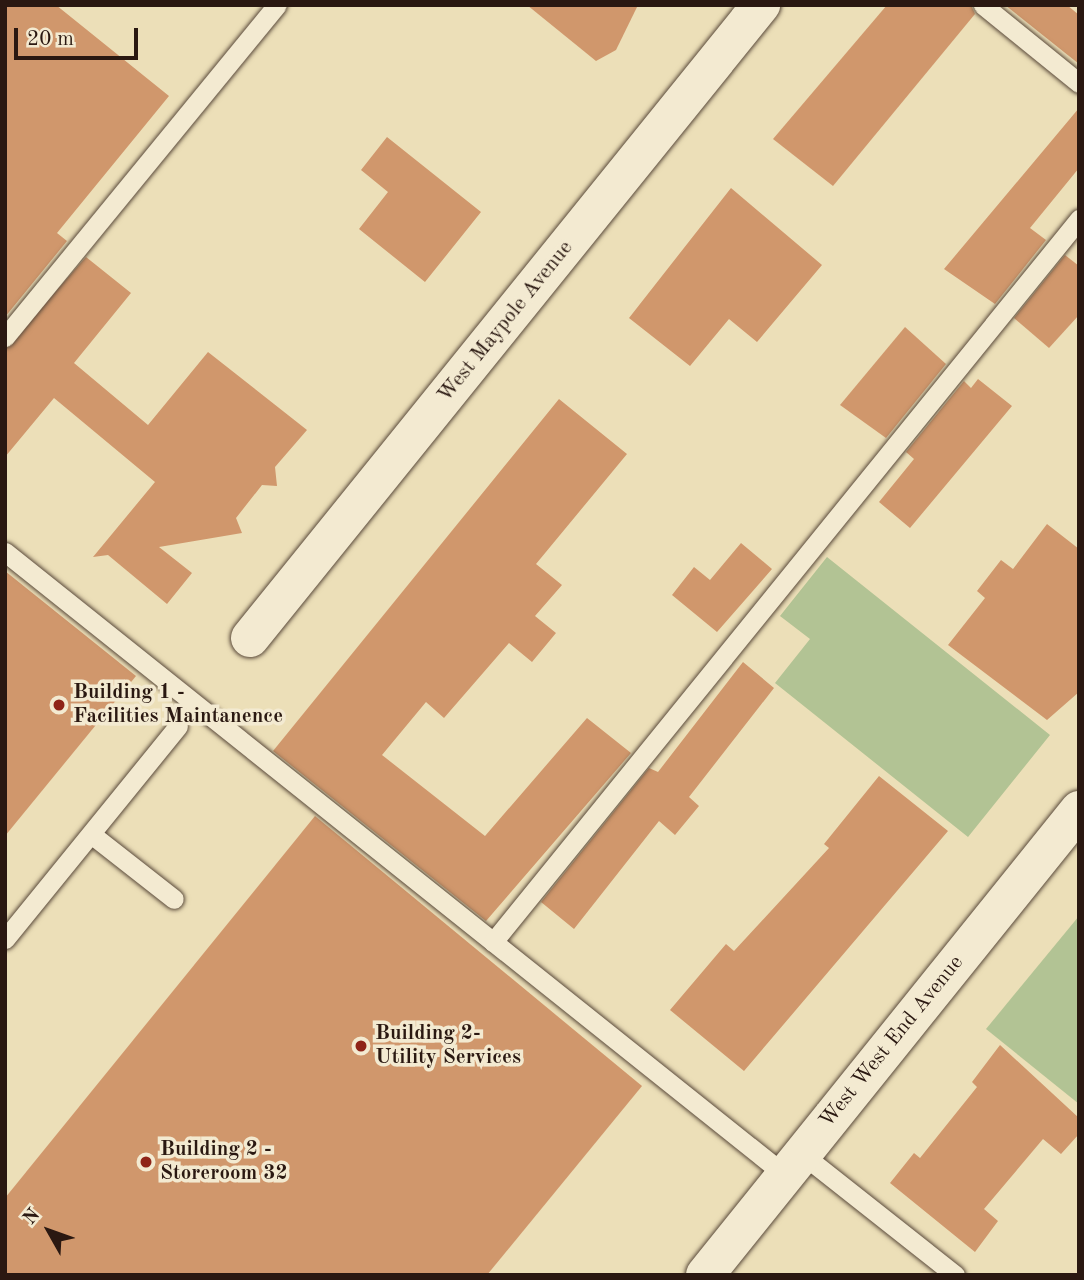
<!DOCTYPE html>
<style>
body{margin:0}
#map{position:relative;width:1084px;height:1280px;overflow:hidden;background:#ecdfb8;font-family:"Old Standard TT",serif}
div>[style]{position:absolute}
.green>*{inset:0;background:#b2c394}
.building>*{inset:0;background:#d0976c}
.roads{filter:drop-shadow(0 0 2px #5a4a3b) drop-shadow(0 0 2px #5a4a3b)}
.service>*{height:19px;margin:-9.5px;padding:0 9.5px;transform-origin:9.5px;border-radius:9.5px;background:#f3ead1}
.minor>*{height:38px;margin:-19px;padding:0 19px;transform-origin:19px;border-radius:19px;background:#f3ead1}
.dots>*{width:19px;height:19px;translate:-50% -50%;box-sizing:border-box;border:4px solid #f3ead1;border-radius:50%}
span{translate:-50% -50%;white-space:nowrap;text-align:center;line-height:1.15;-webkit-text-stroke:7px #f3ead1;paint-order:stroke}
.street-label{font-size:21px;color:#2a1811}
.poi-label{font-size:21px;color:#2a1811;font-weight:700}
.left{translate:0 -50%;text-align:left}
.frame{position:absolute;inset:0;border:7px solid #2a1811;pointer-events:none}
.north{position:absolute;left:14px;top:1196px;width:70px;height:70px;-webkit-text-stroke:5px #f3ead1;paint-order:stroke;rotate:310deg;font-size:19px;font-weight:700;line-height:28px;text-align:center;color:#2a1811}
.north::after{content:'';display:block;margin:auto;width:24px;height:32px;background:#2a1811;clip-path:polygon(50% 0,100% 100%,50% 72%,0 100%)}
.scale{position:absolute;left:14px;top:28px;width:124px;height:32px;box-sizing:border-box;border:4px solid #2a1811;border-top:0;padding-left:9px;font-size:21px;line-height:24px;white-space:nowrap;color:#2a1811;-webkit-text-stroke:5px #f3ead1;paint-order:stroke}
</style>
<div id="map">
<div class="green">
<div style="clip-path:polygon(827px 557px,1050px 735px,968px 837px,775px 683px,810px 639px,780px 616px)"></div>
<div style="clip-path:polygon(1079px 916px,1079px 1104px,986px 1029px)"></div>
</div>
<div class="building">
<div style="clip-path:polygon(5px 5px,56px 5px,169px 96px,57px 233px,67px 241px,5px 317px)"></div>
<div style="clip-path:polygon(527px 5px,638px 5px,616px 50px,596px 61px)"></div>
<div style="clip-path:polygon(887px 5px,971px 5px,975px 14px,833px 186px,773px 139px)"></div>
<div style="clip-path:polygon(1005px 5px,1067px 5px,1079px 15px,1079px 64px)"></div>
<div style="clip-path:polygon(1079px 108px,1079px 168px,1030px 228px,1046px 240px,995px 304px,944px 269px)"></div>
<div style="clip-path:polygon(387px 137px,481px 212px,425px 282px,359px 229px,388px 192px,361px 170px)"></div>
<div style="clip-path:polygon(731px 188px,822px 265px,757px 342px,729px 319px,690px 366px,629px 318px)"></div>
<div style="clip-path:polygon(1065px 255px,1079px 266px,1079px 315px,1049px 348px,1014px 318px)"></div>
<div style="clip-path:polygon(86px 257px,131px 293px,74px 363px,148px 425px,208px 352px,307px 430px,275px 467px,277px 486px,262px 485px,236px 518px,242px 533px,159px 547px,192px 573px,167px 604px,108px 555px,93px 557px,155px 482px,54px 398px,5px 457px,5px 349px)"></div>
<div style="clip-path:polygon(905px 327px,946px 364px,886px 438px,840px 405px)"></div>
<div style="clip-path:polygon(978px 379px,1012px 406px,910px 528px,879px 502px,914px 459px,906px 452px,964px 381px,971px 388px)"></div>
<div style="clip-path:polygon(559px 399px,627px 454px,536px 564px,562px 585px,535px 616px,556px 633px,532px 662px,509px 643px,444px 718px,426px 702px,382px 755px,485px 836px,587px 718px,631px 753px,486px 921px,273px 751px)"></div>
<div style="clip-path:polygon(1047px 524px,1079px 549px,1079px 692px,1047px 720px,948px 645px,985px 598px,977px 591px,1001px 560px,1013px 569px)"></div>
<div style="clip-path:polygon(741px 543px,772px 569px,717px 632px,672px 595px,694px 567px,710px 580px)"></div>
<div style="clip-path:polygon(5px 571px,136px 676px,5px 836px)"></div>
<div style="clip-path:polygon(743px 662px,774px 688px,689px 797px,699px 806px,675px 835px,659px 821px,574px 929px,541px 902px,649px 768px,658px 772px)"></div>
<div style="clip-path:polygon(879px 776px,948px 831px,744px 1071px,670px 1010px,726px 944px,734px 951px,829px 848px,824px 844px)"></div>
<div style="clip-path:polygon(315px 816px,642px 1086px,487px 1275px,5px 1275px,5px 1198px)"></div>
<div style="clip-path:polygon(1000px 1045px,1079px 1118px,1079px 1134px,1061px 1154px,1043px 1139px,984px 1209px,998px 1221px,975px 1252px,890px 1183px,914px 1153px,920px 1158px,977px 1087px,972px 1082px)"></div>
</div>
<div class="roads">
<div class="service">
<div style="left:983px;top:5px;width:124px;rotate:39.1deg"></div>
<div style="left:5px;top:337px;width:429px;rotate:-50.7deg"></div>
<div style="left:5px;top:552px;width:998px;rotate:38.61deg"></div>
<div style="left:91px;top:834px;width:105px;rotate:38.1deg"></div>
<div style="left:5px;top:939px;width:274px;rotate:-50.9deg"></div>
<div style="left:493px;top:942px;width:931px;rotate:-50.97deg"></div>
<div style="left:802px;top:1154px;width:195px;rotate:38.3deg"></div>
</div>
<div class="minor">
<div style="left:250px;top:638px;width:814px;rotate:-51.09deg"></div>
<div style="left:705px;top:1275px;width:597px;rotate:-51.19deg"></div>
</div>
</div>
<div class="dots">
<div style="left:59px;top:705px;background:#8f2418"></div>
<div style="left:361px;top:1046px;background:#8f2418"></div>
<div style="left:146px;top:1162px;background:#8f2418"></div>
</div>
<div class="street-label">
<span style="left:506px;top:322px;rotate:-51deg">West Maypole Avenue</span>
<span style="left:892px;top:1042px;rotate:-51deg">West West End Avenue</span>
</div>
<div class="poi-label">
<span class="left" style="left:73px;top:705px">Building 1 -<br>Facilities Maintanence</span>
<span class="left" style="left:375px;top:1046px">Building 2-<br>Utility Services</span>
<span class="left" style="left:160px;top:1162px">Building 2 -<br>Storeroom 32</span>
</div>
<div class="frame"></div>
<div class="north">N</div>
<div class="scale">20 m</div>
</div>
